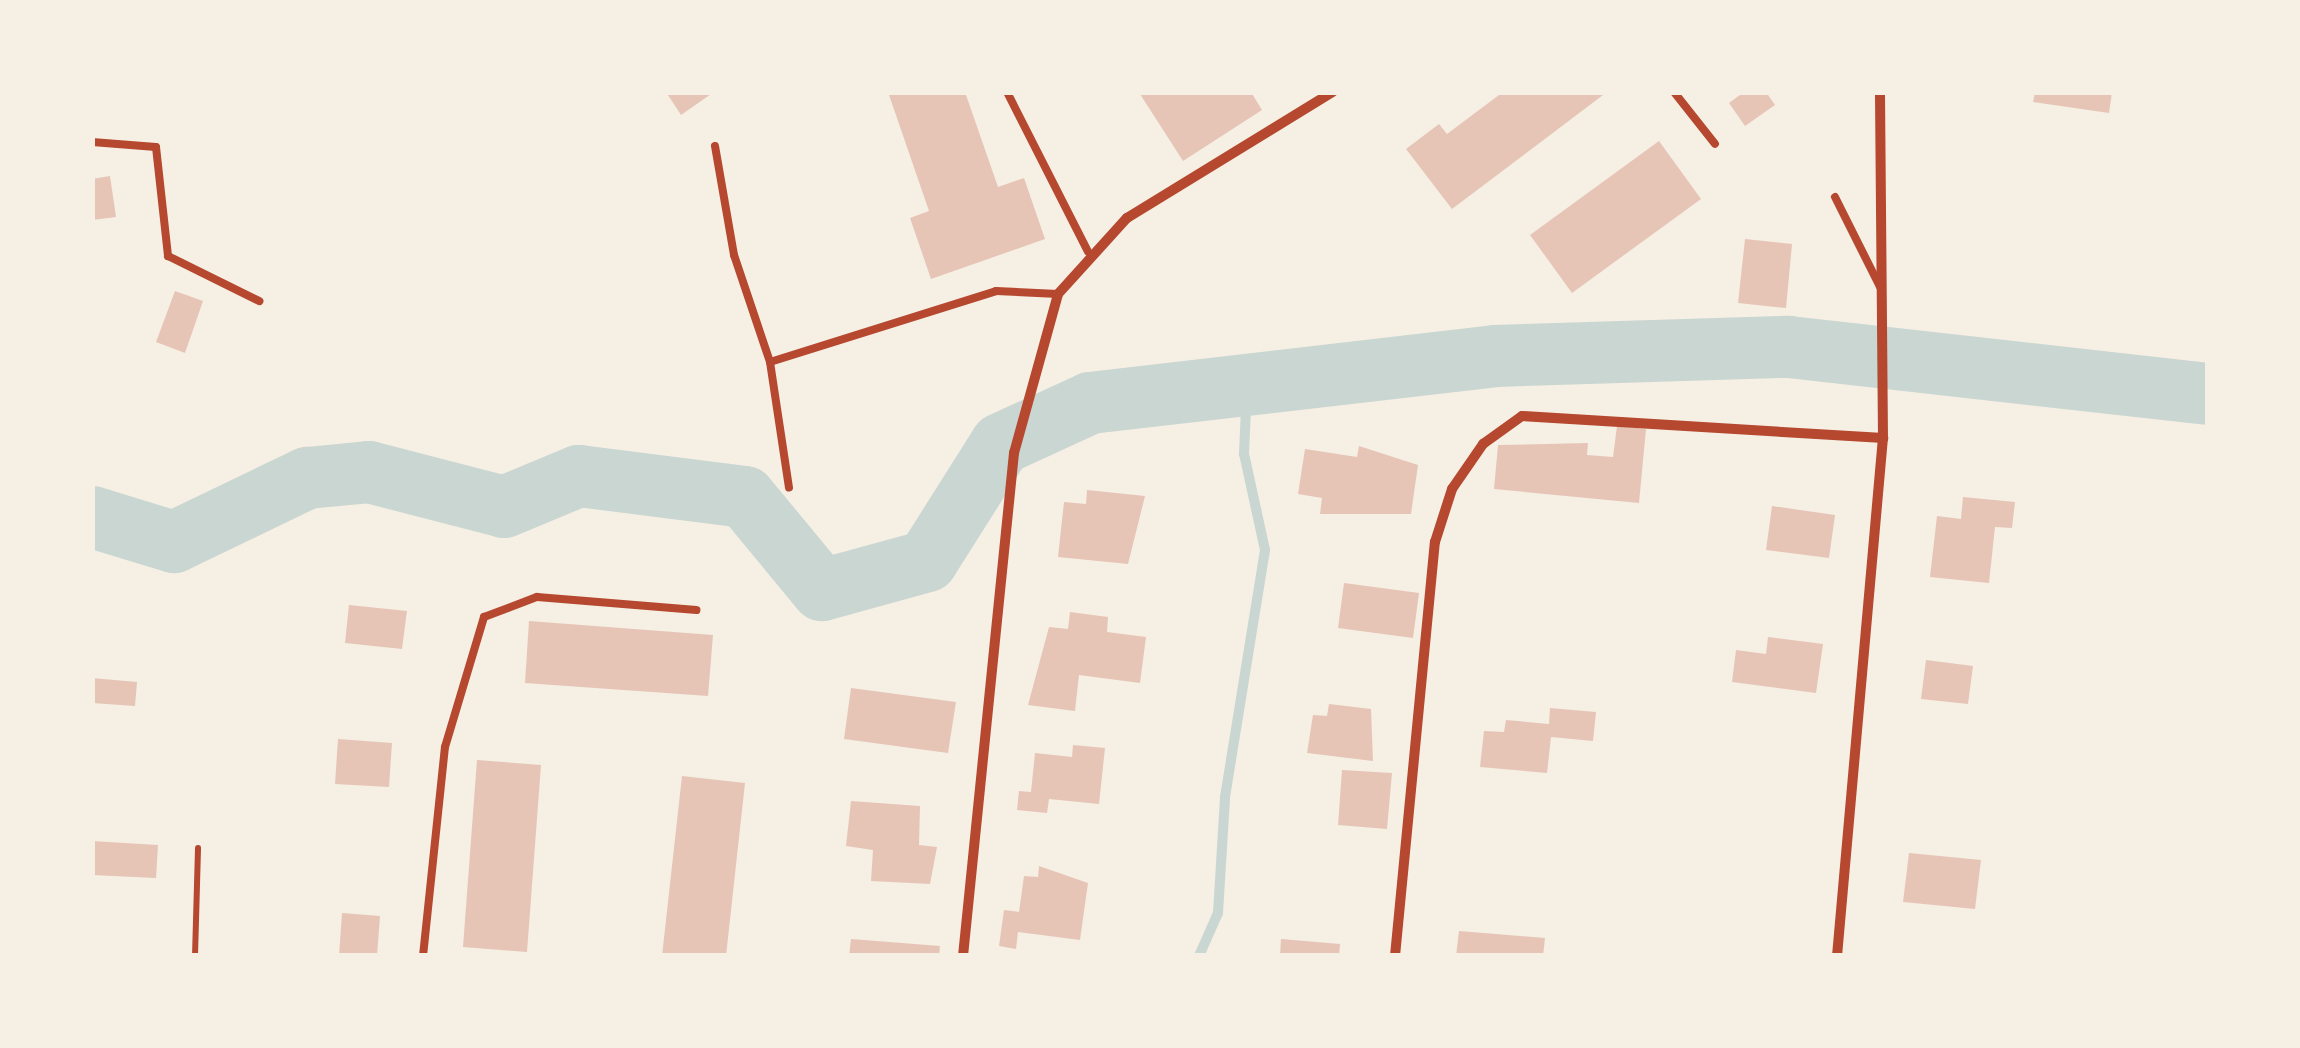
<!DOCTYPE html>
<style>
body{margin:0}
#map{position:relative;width:2300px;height:1048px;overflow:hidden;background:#f6efe4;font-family:Ubuntu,sans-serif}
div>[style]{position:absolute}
.stream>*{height:10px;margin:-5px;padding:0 5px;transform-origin:5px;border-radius:5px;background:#c9d6d2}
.river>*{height:62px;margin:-31px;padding:0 31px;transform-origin:31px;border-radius:31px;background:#c9d6d2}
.building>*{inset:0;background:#e6c5b7}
.path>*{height:6px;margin:-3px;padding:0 3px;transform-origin:3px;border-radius:3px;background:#b5482f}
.service>*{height:8px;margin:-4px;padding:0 4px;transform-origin:4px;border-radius:4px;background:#b5482f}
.minor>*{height:10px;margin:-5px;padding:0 5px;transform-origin:5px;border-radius:5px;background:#b5482f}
span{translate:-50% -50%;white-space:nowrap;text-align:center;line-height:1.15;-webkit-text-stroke:10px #f6efe4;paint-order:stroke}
.frame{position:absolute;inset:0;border:95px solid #f6efe4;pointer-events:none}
</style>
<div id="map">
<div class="stream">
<div style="left:1199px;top:956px;width:47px;rotate:-66.2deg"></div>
<div style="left:1218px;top:913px;width:116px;rotate:-86.5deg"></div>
<div style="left:1225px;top:797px;width:250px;rotate:-80.8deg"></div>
<div style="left:1265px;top:550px;width:98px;rotate:-102.3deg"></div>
<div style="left:1244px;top:454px;width:70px;rotate:-87.5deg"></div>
</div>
<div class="river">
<div style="left:92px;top:517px;width:86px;rotate:17deg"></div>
<div style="left:174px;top:542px;width:148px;rotate:-25.7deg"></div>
<div style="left:307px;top:478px;width:62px;rotate:-5.5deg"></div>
<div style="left:369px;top:472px;width:139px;rotate:14.5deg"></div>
<div style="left:504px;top:507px;width:81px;rotate:-22.5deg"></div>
<div style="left:579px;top:476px;width:167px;rotate:7.2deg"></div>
<div style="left:745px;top:497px;width:121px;rotate:50.4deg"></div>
<div style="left:822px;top:590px;width:109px;rotate:-15.4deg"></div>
<div style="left:927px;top:561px;width:138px;rotate:-57.7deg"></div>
<div style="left:1001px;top:444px;width:98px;rotate:-24.7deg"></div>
<div style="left:1090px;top:403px;width:408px;rotate:-6.6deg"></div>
<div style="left:1495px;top:356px;width:294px;rotate:-1.8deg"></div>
<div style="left:1789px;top:347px;width:422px;rotate:6.4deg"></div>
</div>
<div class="building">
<div style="clip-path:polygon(666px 92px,714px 92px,681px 115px)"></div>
<div style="clip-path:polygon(888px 92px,965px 92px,998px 187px,1024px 178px,1045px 239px,931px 279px,910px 218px,929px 211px)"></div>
<div style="clip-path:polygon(1251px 92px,1262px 110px,1183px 161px,1140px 94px)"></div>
<div style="clip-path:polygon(1503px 92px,1607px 92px,1452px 209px,1406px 149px,1439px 124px,1447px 134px)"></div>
<div style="clip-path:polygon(1744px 92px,1766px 92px,1775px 105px,1745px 126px,1729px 103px)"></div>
<div style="clip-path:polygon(2035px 92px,2112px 92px,2109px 113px,2033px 102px)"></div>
<div style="clip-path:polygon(1659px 141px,1701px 199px,1572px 293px,1530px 235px)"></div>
<div style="clip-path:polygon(110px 176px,116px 217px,92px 220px,92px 179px)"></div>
<div style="clip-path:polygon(1745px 239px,1792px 244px,1786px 308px,1738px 303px)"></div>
<div style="clip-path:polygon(175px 291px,203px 301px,185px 353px,156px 342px)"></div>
<div style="clip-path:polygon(1617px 426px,1646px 429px,1639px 503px,1494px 489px,1498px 445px,1588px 443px,1587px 455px,1613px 457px)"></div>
<div style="clip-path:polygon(1359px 446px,1418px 465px,1411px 514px,1320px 514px,1322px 498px,1298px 494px,1305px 449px,1357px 457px)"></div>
<div style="clip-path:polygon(1087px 490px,1145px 496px,1128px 564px,1058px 557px,1064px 502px,1086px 504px)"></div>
<div style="clip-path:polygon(1963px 497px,2015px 502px,2012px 528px,1995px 527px,1989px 583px,1930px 577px,1937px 516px,1961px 519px)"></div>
<div style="clip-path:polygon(1772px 506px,1835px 515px,1829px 558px,1766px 550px)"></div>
<div style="clip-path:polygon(1344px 583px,1419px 593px,1413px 638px,1338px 628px)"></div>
<div style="clip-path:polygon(349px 605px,407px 611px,402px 649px,345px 643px)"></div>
<div style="clip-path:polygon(1070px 612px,1108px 617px,1107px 632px,1146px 637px,1140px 683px,1079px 675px,1075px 711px,1028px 705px,1049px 627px,1068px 629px)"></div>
<div style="clip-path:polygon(529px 621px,713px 635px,708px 696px,525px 683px)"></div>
<div style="clip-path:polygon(1768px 637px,1823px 644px,1816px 693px,1732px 682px,1736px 650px,1766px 654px)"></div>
<div style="clip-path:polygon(1926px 660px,1973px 666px,1968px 704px,1921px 699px)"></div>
<div style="clip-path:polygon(92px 678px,137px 682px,135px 706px,92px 703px)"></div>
<div style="clip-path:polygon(851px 688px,956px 702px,948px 753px,844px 739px)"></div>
<div style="clip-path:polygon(1329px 704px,1371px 709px,1373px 761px,1307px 753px,1313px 715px,1327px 716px)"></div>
<div style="clip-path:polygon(1550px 708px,1596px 712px,1593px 741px,1551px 737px,1547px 773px,1480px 767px,1484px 731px,1504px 732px,1506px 720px,1549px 724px)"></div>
<div style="clip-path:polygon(338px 739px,392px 743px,389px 787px,335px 784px)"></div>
<div style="clip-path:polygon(1073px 745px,1105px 748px,1099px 804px,1049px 799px,1047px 813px,1017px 810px,1019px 791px,1031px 792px,1035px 753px,1072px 757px)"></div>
<div style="clip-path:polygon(477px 760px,541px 765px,527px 952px,463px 947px)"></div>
<div style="clip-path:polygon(1342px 770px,1392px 773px,1387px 829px,1338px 825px)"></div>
<div style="clip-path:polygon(682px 776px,745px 783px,726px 956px,662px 956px)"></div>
<div style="clip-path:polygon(851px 801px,920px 806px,919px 845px,937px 847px,930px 884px,871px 881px,873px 850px,846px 846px)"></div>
<div style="clip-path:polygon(92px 841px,158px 845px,156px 878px,92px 875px)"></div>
<div style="clip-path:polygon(1909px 853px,1981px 860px,1975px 909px,1903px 902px)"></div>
<div style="clip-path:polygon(1039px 866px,1088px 883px,1080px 940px,1018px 932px,1016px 949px,999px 946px,1004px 910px,1019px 912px,1024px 876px,1038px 877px)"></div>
<div style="clip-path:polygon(342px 913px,380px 916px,377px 956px,339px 956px)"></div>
<div style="clip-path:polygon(1459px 931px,1545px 938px,1543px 956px,1456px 956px)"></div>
<div style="clip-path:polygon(851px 939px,940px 946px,939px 956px,849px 956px)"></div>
<div style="clip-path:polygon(1281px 939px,1340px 944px,1339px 956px,1280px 956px)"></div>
</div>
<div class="path">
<div style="left:195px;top:956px;width:108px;rotate:-88.4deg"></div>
</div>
<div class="service">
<div style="left:1007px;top:92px;width:179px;rotate:63.1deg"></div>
<div style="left:1674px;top:92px;width:66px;rotate:51.7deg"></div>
<div style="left:92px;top:142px;width:64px;rotate:4.5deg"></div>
<div style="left:156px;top:147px;width:110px;rotate:83.7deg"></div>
<div style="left:168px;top:256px;width:102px;rotate:26.3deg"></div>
<div style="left:715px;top:146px;width:111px;rotate:80.1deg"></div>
<div style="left:734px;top:255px;width:113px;rotate:71.4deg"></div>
<div style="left:770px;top:362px;width:237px;rotate:-17.4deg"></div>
<div style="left:996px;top:291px;width:62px;rotate:2.8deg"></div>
<div style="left:1835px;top:197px;width:101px;rotate:63.4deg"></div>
<div style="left:770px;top:362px;width:127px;rotate:81.4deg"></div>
<div style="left:423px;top:956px;width:210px;rotate:-84deg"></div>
<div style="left:445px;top:747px;width:136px;rotate:-73.3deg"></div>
<div style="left:484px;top:617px;width:57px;rotate:-20.7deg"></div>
<div style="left:537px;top:597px;width:160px;rotate:4.7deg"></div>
</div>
<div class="minor">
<div style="left:963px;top:956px;width:506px;rotate:-84.21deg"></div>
<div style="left:1014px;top:453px;width:165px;rotate:-74.5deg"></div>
<div style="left:1058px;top:294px;width:103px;rotate:-47.8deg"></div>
<div style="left:1127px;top:218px;width:241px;rotate:-31.5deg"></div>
<div style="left:1395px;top:956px;width:416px;rotate:-84.5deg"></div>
<div style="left:1435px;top:542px;width:56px;rotate:-72.2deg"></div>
<div style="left:1452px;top:489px;width:55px;rotate:-55.4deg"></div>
<div style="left:1483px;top:444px;width:48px;rotate:-35.7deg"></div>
<div style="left:1522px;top:416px;width:362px;rotate:3.5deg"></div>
<div style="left:1837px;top:956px;width:520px;rotate:-84.93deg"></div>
<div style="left:1883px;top:438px;width:346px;rotate:-90.5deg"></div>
</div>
<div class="frame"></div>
</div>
